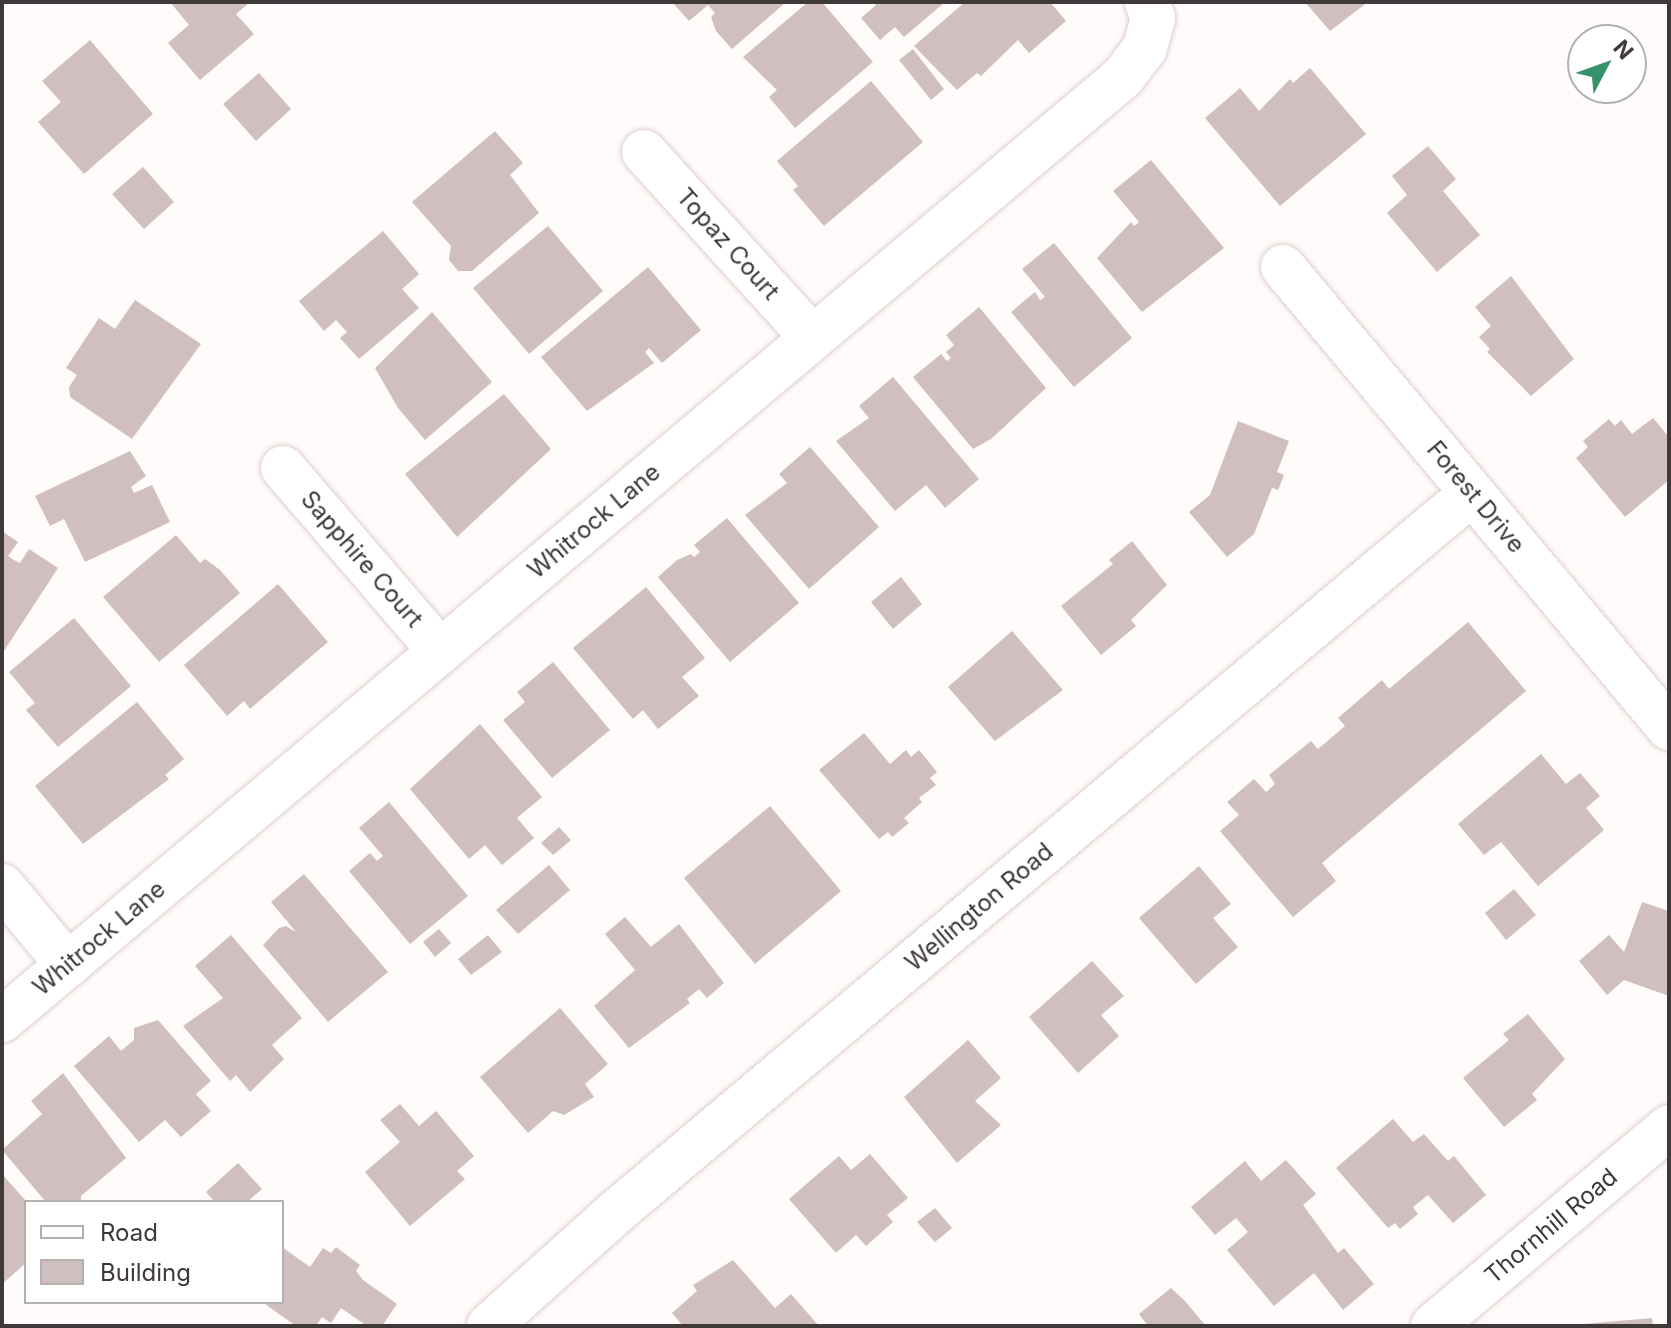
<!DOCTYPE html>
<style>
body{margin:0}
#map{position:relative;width:1671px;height:1328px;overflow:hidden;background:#fefbfa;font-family:Inter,sans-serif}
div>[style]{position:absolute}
.building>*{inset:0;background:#d0bfbe}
.roads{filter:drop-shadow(0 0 2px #dfcecd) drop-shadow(0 0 2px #dfcecd)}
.street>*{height:44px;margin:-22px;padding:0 22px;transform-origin:22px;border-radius:22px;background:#fff}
span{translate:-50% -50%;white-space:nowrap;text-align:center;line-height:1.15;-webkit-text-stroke:7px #fff;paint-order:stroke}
.street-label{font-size:24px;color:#403939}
.frame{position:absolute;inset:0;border:4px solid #403939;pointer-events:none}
.legend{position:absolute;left:24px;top:1200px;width:260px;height:104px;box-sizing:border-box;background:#fff;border:2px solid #b3b0b0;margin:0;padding:10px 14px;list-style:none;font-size:24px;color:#403939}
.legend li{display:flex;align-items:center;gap:16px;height:40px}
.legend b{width:40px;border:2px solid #b3b0b0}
.north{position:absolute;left:1567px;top:24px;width:80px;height:80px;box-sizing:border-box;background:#fff;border:2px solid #b3b0b0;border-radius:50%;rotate:49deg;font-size:22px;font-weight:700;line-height:32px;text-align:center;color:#403939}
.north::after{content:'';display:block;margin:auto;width:28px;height:36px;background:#35926a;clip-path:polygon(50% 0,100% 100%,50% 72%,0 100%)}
</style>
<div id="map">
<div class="building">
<div style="clip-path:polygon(170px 2px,250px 2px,236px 14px,254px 34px,200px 80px,168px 43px,189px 25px)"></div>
<div style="clip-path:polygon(672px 2px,786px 2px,732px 49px,716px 31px,711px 17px,715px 13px,708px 5px,689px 21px)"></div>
<div style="clip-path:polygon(808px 2px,822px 2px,873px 62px,795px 128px,769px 97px,777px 90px,743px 57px)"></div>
<div style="clip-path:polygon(873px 2px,945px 2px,904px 37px,895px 27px,880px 40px,861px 18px,876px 5px)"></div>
<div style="clip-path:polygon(965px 2px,1050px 2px,1066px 21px,1029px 53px,1018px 40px,981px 76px,977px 73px,957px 90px,914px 46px)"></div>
<div style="clip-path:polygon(1305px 2px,1368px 2px,1330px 31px)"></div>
<div style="clip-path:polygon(90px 40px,153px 114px,84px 174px,38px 122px,61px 102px,42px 81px)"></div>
<div style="clip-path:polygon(913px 49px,944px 89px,931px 100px,899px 60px)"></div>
<div style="clip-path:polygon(1310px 68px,1366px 134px,1280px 206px,1205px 118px,1240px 88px,1259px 111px,1290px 79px,1293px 83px)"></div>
<div style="clip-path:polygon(259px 73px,291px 109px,256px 141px,223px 104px)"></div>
<div style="clip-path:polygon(871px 81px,923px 142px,824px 226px,793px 190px,798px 186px,777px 161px)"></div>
<div style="clip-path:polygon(495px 131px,523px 163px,510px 175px,539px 213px,472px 271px,458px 271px,449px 260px,451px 246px,412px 202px)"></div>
<div style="clip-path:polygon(1428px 146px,1456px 179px,1443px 191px,1480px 235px,1437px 272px,1387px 213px,1407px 195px,1392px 176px)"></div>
<div style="clip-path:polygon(1151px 160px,1224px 248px,1142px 312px,1097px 258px,1131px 222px,1134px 226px,1139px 222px,1113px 191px)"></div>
<div style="clip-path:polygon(143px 167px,174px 202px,144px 229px,112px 194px)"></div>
<div style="clip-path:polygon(548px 226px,603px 291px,529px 354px,473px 288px)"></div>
<div style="clip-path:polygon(383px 231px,419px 274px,402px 289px,419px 308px,359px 359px,340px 338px,347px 332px,336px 320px,324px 331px,299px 301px)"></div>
<div style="clip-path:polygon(1054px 243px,1132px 338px,1074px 387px,1011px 312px,1035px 292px,1040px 300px,1045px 297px,1022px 269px)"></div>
<div style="clip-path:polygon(648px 267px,701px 330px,662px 363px,649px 348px,645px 352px,654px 363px,587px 411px,541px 357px)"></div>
<div style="clip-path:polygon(1511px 276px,1574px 359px,1531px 396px,1487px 352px,1490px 349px,1479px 337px,1491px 326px,1475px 307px)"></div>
<div style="clip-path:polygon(135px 300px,201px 344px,132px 439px,70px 397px,69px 387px,77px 375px,66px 368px,99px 318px,115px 329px)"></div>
<div style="clip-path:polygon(979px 307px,1046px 388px,991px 439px,973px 449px,913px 377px,941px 354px,947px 361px,951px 358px,946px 352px,954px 345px,946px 335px)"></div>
<div style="clip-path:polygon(432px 312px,492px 382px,425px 440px,398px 408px,375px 368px)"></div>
<div style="clip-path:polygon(893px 377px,979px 479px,945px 508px,926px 485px,895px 511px,836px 441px,869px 418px,859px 406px)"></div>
<div style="clip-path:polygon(504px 394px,551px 449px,457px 537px,405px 474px)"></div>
<div style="clip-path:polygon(1653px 418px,1669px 437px,1669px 480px,1625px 517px,1576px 458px,1588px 447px,1583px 441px,1609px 419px,1615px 426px,1621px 420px,1632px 434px)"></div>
<div style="clip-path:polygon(1238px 421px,1289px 441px,1277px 472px,1284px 475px,1278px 490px,1272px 488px,1254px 534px,1227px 557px,1189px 512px,1210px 495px)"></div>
<div style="clip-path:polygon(810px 447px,879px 527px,809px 589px,745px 515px,787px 483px,779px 474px)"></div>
<div style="clip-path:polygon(130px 451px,146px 476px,131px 487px,134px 493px,152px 485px,170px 522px,85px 562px,64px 519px,50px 526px,35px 496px)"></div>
<div style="clip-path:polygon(727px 518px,799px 603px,730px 662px,658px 577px,677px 560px,691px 554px,694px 557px,700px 552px,694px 545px)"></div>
<div style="clip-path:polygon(2px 531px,18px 542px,8px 556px,14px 560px,20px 563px,29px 549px,58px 568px,2px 654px)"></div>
<div style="clip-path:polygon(176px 535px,200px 563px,205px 559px,220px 570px,240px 593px,159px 662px,103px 597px)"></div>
<div style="clip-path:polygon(1132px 541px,1167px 585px,1131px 620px,1136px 626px,1101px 655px,1061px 606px,1113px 564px,1109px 560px)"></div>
<div style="clip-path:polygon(901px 577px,922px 604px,893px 629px,871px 602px)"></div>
<div style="clip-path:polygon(278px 584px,328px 642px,250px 709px,244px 701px,227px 716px,184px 665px)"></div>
<div style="clip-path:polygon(646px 587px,705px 658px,682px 677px,699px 696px,658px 729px,643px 710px,633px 719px,573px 648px)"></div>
<div style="clip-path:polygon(74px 618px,131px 686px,58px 747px,26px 710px,35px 703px,9px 672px)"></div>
<div style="clip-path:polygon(1468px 622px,1526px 691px,1322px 863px,1336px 881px,1293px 917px,1220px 831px,1239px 815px,1227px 802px,1254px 779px,1266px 792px,1275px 784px,1269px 775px,1311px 741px,1318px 749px,1345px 726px,1338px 718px,1382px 680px,1389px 689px)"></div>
<div style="clip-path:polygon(1012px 631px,1063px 690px,995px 741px,948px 687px)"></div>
<div style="clip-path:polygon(553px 662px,610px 730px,552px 778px,503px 720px,525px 702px,517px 692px)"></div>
<div style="clip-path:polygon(137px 702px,184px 759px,165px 775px,169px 779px,83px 844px,35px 786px)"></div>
<div style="clip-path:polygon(480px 724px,542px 797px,517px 818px,534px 838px,502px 865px,485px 845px,469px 859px,410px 789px)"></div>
<div style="clip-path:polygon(864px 733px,890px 764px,906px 750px,911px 757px,919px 750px,937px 772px,930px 778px,936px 785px,919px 798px,922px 802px,904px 818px,909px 823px,892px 837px,888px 832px,879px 839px,819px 770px)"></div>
<div style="clip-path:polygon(1541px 754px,1566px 784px,1580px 773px,1600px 796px,1586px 808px,1604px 830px,1538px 886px,1501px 842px,1484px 855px,1458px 824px)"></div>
<div style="clip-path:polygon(389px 802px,468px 896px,410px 944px,349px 871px,370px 853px,377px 861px,383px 856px,359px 828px)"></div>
<div style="clip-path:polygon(770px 806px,841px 891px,755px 964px,684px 878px)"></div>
<div style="clip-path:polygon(559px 827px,571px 840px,553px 855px,541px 843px)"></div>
<div style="clip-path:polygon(549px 865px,570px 890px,518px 934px,496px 910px)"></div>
<div style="clip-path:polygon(1199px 866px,1231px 904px,1213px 918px,1238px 947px,1196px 984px,1139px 918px)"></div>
<div style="clip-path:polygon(304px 874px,388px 972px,328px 1022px,263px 945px,279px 928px,286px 926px,296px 932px,271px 902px)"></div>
<div style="clip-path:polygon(1514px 889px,1536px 915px,1506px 940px,1485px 913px)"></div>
<div style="clip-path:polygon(1642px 902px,1669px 911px,1669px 996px,1624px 980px,1607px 995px,1579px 961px,1609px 935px,1624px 952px)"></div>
<div style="clip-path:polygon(625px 917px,651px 947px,679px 924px,724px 983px,707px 998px,699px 989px,687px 999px,690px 1003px,629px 1048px,594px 1006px,635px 970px,605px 934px)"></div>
<div style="clip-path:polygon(439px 929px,451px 943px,435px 957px,423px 942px)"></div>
<div style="clip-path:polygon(231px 935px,302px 1018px,272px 1045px,284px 1059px,250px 1092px,236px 1075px,230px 1081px,183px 1026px,223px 998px,195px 966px)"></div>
<div style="clip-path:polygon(488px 935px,502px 952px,471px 975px,458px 959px)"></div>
<div style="clip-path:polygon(1092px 961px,1124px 996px,1101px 1015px,1119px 1036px,1078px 1073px,1029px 1017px)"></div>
<div style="clip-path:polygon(560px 1008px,608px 1064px,585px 1084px,594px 1097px,564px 1115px,553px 1111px,528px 1133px,480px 1077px)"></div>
<div style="clip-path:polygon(1528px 1014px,1565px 1059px,1532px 1094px,1537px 1100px,1504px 1127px,1463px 1078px,1509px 1040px,1503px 1034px)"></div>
<div style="clip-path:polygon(158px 1020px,211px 1081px,196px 1094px,211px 1111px,181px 1137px,165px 1120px,139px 1142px,74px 1066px,109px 1036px,121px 1051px,134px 1040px,134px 1028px)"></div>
<div style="clip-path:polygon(968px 1040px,1001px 1078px,975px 1101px,1001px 1125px,957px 1163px,904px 1097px)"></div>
<div style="clip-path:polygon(63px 1073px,126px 1158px,81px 1196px,81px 1202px,46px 1202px,2px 1150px,42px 1114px,31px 1101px)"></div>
<div style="clip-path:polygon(400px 1104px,419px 1126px,436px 1111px,474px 1156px,457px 1171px,465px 1179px,410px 1226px,365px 1172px,400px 1142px,380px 1120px)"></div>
<div style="clip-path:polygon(1393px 1119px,1413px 1142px,1424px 1134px,1448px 1161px,1454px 1156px,1486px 1195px,1453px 1223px,1428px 1195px,1413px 1207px,1418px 1214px,1400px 1229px,1395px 1223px,1388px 1228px,1336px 1168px)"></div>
<div style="clip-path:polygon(870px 1154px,908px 1198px,887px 1215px,893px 1222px,866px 1246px,856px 1235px,836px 1253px,789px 1199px,839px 1156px,851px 1170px)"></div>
<div style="clip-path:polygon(1286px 1160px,1316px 1194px,1303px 1205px,1338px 1253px,1344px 1248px,1374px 1284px,1343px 1310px,1314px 1273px,1274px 1306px,1227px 1250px,1248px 1232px,1236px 1218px,1215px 1235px,1191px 1207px,1245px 1161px,1261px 1181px)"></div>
<div style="clip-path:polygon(238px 1163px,262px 1189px,247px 1202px,215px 1202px,206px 1192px)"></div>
<div style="clip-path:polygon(2px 1174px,26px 1201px,26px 1263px,2px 1284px)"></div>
<div style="clip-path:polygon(935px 1208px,952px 1228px,935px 1242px,917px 1222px)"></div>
<div style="clip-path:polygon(282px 1247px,310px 1267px,323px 1248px,331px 1253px,336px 1247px,360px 1265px,356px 1271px,363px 1280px,397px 1304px,382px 1326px,367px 1326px,341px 1308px,331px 1323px,322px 1317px,316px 1326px,296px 1326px,262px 1302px,282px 1302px)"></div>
<div style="clip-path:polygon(733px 1260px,775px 1308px,791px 1294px,819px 1326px,683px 1326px,672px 1313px,697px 1291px,693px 1285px)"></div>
<div style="clip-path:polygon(1171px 1288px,1185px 1301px,1206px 1326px,1148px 1326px,1139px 1314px)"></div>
<div style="clip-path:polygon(1652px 1318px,1653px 1326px,1584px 1326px,1584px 1324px)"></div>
</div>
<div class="roads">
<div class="street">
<div style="left:644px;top:152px;width:250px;rotate:47.8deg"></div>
<div style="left:1283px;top:267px;width:601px;rotate:50.06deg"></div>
<div style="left:283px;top:468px;width:241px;rotate:49.4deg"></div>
<div style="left:2px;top:886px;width:103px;rotate:50.1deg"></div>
<div style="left:2px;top:1020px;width:1465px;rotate:-40.07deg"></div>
<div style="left:1123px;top:77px;width:36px;rotate:-53deg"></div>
<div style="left:1145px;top:48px;width:31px;rotate:-75deg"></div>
<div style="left:1153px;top:18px;width:17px;rotate:-111deg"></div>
<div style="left:489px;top:1326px;width:171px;rotate:-41.9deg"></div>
<div style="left:616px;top:1212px;width:1118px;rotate:-40.03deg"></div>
<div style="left:1433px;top:1326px;width:309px;rotate:-40.1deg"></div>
</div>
</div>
<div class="street-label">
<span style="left:728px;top:244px;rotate:48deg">Topaz Court</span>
<span style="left:1476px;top:497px;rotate:50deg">Forest Drive</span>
<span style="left:594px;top:521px;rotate:-40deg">Whitrock Lane</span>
<span style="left:362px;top:559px;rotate:49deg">Sapphire Court</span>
<span style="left:979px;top:907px;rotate:-40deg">Wellington Road</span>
<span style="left:99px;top:938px;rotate:-40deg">Whitrock Lane</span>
<span style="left:1551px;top:1226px;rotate:-40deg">Thornhill Road</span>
</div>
<div class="frame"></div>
<ul class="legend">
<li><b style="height:10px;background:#fff"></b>Road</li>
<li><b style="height:22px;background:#d0bfbe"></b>Building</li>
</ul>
<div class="north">N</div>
</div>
